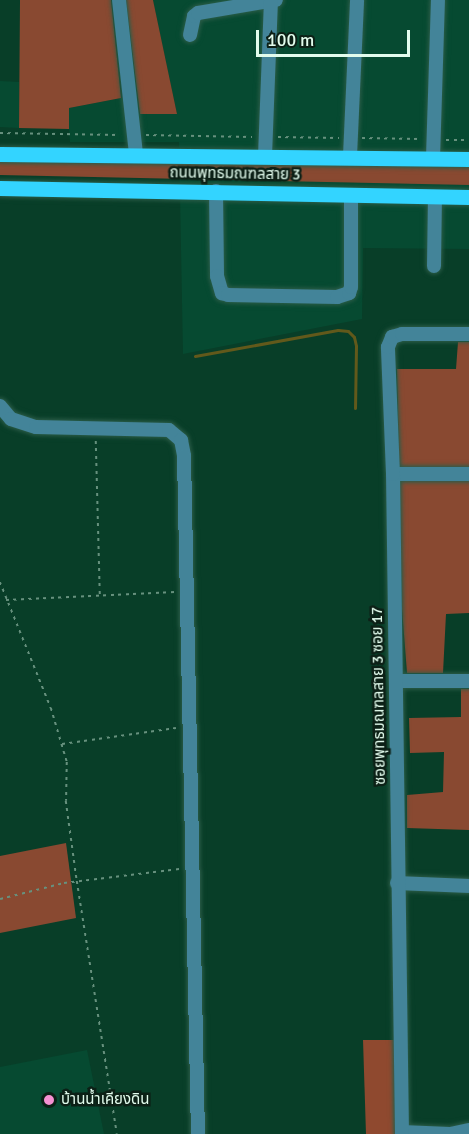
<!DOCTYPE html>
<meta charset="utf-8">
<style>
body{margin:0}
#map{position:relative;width:469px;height:1134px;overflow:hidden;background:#083e28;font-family:Signika,"Noto Sans Thai",sans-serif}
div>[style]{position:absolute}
.built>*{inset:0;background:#064a31}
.green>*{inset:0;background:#894931}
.forest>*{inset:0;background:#8f492f}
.stream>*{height:3px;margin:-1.5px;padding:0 1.5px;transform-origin:1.5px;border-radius:1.5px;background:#62591b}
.path>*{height:1.5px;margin-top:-0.75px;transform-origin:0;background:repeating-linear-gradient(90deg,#67917e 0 3px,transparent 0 7.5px)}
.roads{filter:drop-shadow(0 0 2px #2b5c48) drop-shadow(0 0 2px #2b5c48)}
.minor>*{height:14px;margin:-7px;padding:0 7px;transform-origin:7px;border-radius:7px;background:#438499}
.major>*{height:15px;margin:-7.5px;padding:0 7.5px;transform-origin:7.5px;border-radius:7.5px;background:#33d4ff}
.dots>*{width:16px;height:16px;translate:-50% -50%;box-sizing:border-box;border:3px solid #0c2016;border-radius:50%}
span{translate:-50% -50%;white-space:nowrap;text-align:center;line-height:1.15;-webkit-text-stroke:5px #0c2016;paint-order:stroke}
.street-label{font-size:15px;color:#e2fced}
.poi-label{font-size:15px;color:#e2fced}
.left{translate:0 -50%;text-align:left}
.scale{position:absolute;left:256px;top:30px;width:154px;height:27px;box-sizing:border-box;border:3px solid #e2fced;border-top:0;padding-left:8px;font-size:18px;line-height:21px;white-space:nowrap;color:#e2fced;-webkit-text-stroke:4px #0c2016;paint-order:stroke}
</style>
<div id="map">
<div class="built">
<div style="clip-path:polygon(153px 0,469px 0,469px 249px,363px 248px,362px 319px,183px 354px,179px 142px,70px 142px,69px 129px,69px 108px,121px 98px,140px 114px,177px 114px)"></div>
<div style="clip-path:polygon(0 81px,19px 82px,19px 128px,0 127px)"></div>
<div style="clip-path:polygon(87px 1050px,104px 1134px,0 1134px,0 1067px)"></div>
</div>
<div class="green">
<div style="clip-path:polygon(20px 0,111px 0,121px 98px,69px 108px,69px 129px,19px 128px)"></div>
<div style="clip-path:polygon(126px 0,153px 0,177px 114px,140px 114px)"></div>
<div style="clip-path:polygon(0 157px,469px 167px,469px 185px,0 175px)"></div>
<div style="clip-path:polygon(458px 342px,469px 342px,469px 613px,446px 614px,443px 673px,407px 673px,402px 609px,397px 369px,456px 369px)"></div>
<div style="clip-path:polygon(461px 689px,469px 689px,469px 830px,407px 828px,407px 795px,443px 792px,444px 752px,410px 753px,409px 718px,461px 717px)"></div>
<div style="clip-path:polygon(66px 843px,76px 918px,0 933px,0 856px)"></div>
</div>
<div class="forest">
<div style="clip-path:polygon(363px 1040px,396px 1040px,396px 1134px,366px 1134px)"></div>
</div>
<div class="stream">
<div style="left:195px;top:356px;width:145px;rotate:-10.3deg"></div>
<div style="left:338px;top:330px;width:10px;rotate:6deg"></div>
<div style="left:348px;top:331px;width:8px;rotate:45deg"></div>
<div style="left:354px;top:337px;width:9px;rotate:77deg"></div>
<div style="left:356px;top:346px;width:62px;rotate:90.9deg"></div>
</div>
<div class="path">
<div style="left:0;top:133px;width:120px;rotate:1deg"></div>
<div style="left:146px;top:135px;width:106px;rotate:1.1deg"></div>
<div style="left:278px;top:137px;width:61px;rotate:0.9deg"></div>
<div style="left:362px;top:138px;width:58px;rotate:1deg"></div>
<div style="left:446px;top:140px;width:23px"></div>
<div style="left:96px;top:441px;width:154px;rotate:88.5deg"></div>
<div style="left:0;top:582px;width:136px;rotate:68deg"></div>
<div style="left:51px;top:708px;width:56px;rotate:73.5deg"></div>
<div style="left:67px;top:762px;width:39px;rotate:91deg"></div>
<div style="left:66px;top:801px;width:81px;rotate:82.2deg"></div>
<div style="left:77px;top:881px;width:256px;rotate:81deg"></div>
<div style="left:6px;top:600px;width:169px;rotate:-2.7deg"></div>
<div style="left:62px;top:744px;width:115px;rotate:-8deg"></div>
<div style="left:0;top:899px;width:66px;rotate:-14deg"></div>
<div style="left:64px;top:883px;width:116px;rotate:-6.9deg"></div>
</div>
<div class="roads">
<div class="minor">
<div style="left:119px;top:0;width:154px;rotate:83.7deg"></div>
<div style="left:190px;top:35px;width:19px;rotate:-78deg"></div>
<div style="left:194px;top:16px;width:5px;rotate:-37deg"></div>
<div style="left:198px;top:13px;width:79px;rotate:-9.5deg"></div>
<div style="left:265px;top:156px;width:155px;rotate:-87.8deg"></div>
<div style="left:350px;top:156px;width:156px;rotate:-87.4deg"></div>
<div style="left:433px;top:158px;width:158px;rotate:-88.2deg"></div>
<div style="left:216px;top:191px;width:85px;rotate:89.3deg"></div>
<div style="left:217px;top:276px;width:18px;rotate:74deg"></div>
<div style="left:222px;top:293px;width:6px;rotate:18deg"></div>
<div style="left:228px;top:295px;width:109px;rotate:1.1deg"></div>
<div style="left:337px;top:297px;width:13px;rotate:-18deg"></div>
<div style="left:349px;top:293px;width:6px;rotate:-72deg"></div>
<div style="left:351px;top:287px;width:92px;rotate:-90deg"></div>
<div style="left:434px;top:266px;width:69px;rotate:-89.2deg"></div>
<div style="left:0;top:406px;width:17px;rotate:50deg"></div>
<div style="left:11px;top:419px;width:26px;rotate:18deg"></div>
<div style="left:36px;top:427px;width:133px;rotate:1.3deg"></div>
<div style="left:169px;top:430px;width:16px;rotate:40deg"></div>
<div style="left:181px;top:440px;width:16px;rotate:79deg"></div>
<div style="left:184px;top:456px;width:678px;rotate:88.82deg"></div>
<div style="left:393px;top:474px;width:76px"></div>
<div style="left:396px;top:681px;width:73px"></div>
<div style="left:397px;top:883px;width:72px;rotate:2.4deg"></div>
<div style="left:402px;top:1132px;width:48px;rotate:2.4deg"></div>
<div style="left:450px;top:1134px;width:19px;rotate:-12deg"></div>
<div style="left:402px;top:1134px;width:660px;rotate:-90.78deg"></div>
<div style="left:393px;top:474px;width:127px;rotate:-92.3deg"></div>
<div style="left:388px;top:347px;width:11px;rotate:-68deg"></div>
<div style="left:392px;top:337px;width:10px;rotate:-17deg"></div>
<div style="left:402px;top:334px;width:67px"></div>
</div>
<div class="major">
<div style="left:0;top:154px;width:469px;rotate:0.6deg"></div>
<div style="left:0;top:188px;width:469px;rotate:1.1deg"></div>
</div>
</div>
<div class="dots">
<div style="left:49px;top:1100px;background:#f591d2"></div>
</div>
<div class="street-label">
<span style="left:235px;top:174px;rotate:1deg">ถนนพุทธมณฑลสาย 3</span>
<span style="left:379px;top:696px;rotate:-91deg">ซอยพุทธมณฑลสาย 3 ซอย 17</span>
</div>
<div class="poi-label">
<span class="left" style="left:61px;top:1100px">บ้านน้ำเคียงดิน</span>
</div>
<div class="scale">100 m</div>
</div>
